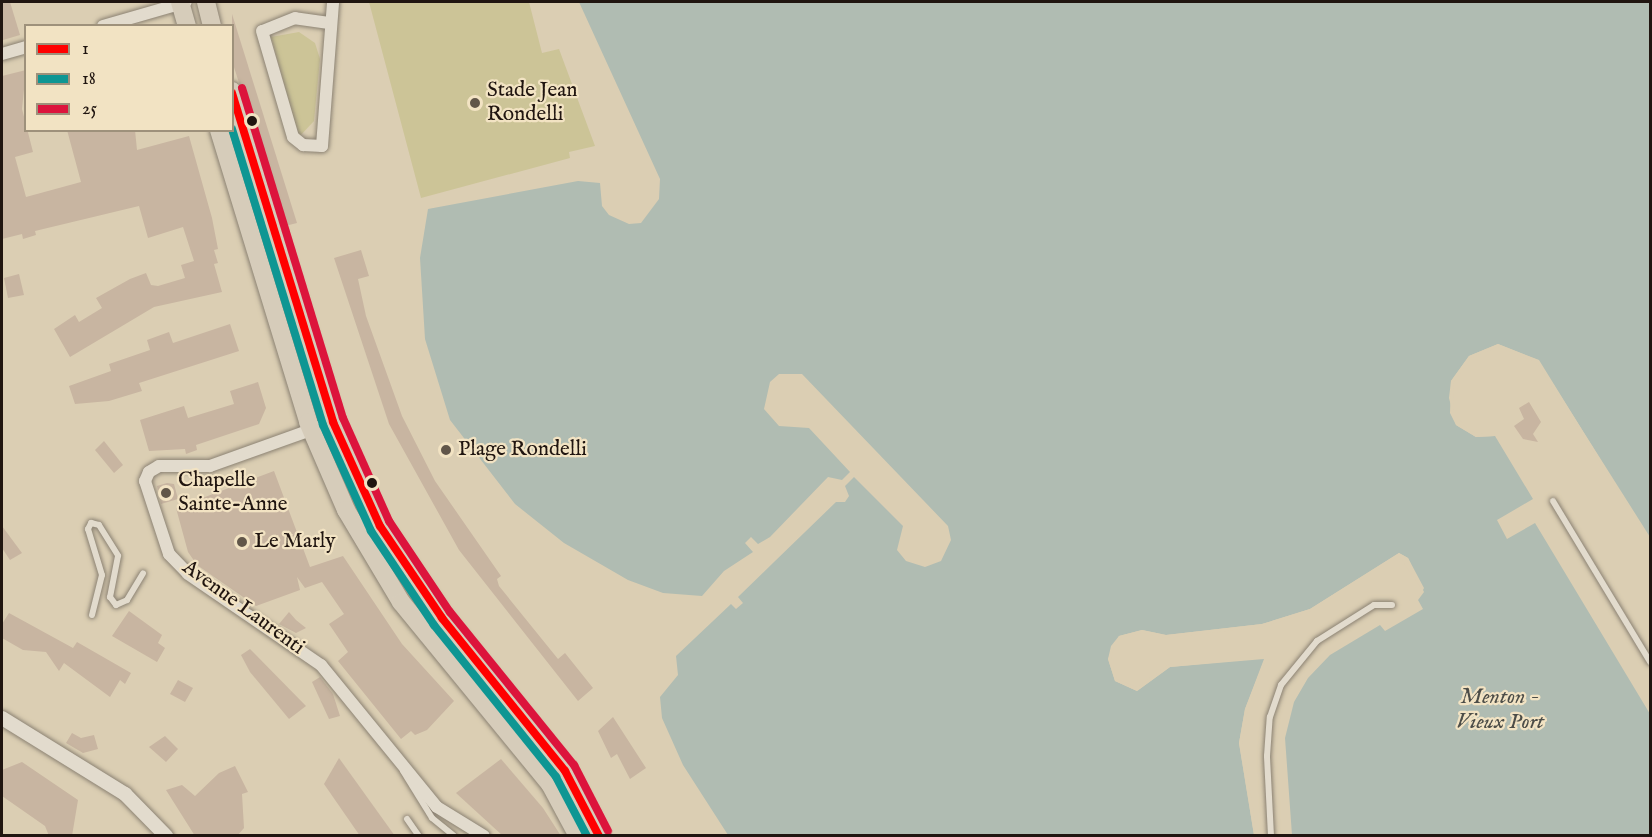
<!DOCTYPE html>
<style>
body{margin:0}
#map{position:relative;width:1652px;height:837px;overflow:hidden;background:#dbceb3;font-family:"IM FELL English",serif}
div>[style]{position:absolute}
.green>*{inset:0;background:#ccc497}
.water>*{inset:0;background:#b0bcb2}
.pier>*{inset:0;background:#dbceb3}
.building>*{inset:0;background:#c8b5a1}
.roads{filter:drop-shadow(0 0 2px #8b8273) drop-shadow(0 0 2px #8b8273)}
.service>*{height:6px;margin:-3px;padding:0 3px;transform-origin:3px;border-radius:3px;background:#e2dbcd}
.minor>*{height:12px;margin:-6px;padding:0 6px;transform-origin:6px;border-radius:6px;background:#e2dbcd}
.tertiary>*{height:14px;margin:-7px;padding:0 7px;transform-origin:7px;border-radius:7px;background:#e2dbcd}
.primary>*{height:18px;margin:-9px;padding:0 9px;transform-origin:9px;border-radius:9px;background:#d6ccba}
.bus-1>*{height:8px;margin:-4px;padding:0 4px;transform-origin:4px;border-radius:4px;background:#f00}
.bus-2>*{height:8px;margin:-4px;padding:0 4px;transform-origin:4px;border-radius:4px;background:#0e9693}
.bus-3>*{height:8px;margin:-4px;padding:0 4px;transform-origin:4px;border-radius:4px;background:#dc143c}
.dots>*{width:16px;height:16px;translate:-50% -50%;box-sizing:border-box;border:3px solid #f2e3c3;border-radius:50%}
span{translate:-50% -50%;white-space:nowrap;text-align:center;line-height:1.15;-webkit-text-stroke:4.5px #f2e3c3;paint-order:stroke}
.poi-label{font-size:21px;color:#201510}
.left{translate:0 -50%;text-align:left}
.street-label{font-size:21px;color:#201510}
.water-label{font-size:22px;color:#4c4d48;font-style:italic}
.frame{position:absolute;inset:0;border:3px solid #201510;pointer-events:none}
.legend{position:absolute;left:24px;top:24px;width:210px;height:108px;box-sizing:border-box;background:#f2e3c3;border:2px solid #9e917b;margin:0;padding:8px 10px;list-style:none;font-size:18px;color:#201510}
.legend li{display:flex;align-items:center;gap:12px;height:30px}
.legend b{width:30px;border:2px solid #9e917b}
</style>
<div id="map">
<div class="green">
<div style="clip-path:polygon(369px 2px,529px 2px,542px 53px,559px 49px,595px 146px,569px 152px,570px 158px,421px 198px)"></div>
<div style="clip-path:polygon(299px 32px,315px 43px,320px 59px,314px 121px,299px 137px,271px 37px)"></div>
</div>
<div class="water">
<div style="clip-path:polygon(579px 2px,1650px 2px,1650px 537px,1538px 360px,1498px 344px,1469px 356px,1451px 381px,1449px 398px,1456px 425px,1476px 437px,1495px 436px,1533px 499px,1497px 520px,1507px 539px,1535px 523px,1650px 714px,1650px 835px,1292px 835px,1285px 738px,1294px 702px,1308px 678px,1330px 655px,1380px 625px,1385px 631px,1423px 609px,1418px 600px,1424px 592px,1408px 558px,1399px 553px,1310px 609px,1262px 624px,1166px 635px,1142px 630px,1119px 636px,1108px 659px,1115px 681px,1137px 691px,1170px 667px,1265px 658px,1245px 709px,1239px 743px,1254px 835px,728px 835px,683px 765px,662px 718px,660px 697px,678px 675px,676px 656px,731px 604px,736px 609px,743px 603px,738px 597px,773px 563px,836px 502px,845px 502px,849px 496px,845px 486px,854px 477px,903px 526px,897px 550px,906px 561px,925px 567px,941px 561px,951px 540px,948px 526px,802px 374px,779px 374px,770px 382px,764px 409px,779px 426px,809px 428px,850px 472px,842px 480px,828px 477px,770px 537px,758px 544px,751px 537px,745px 543px,753px 552px,724px 571px,702px 596px,663px 593px,628px 580px,564px 543px,515px 504px,450px 420px,425px 339px,420px 258px,428px 209px,578px 181px,600px 183px,602px 206px,609px 215px,629px 224px,641px 223px,659px 199px,660px 179px)"></div>
</div>
<div class="pier">
<div style="clip-path:polygon(1498px 344px,1539px 360px,1650px 540px,1536px 362px,1498px 347px,1471px 358px,1454px 382px,1453px 412px,1469px 431px,1495px 436px,1476px 437px,1456px 425px,1450px 413px,1451px 381px,1469px 356px)"></div>
<div style="clip-path:polygon(1399px 553px,1408px 558px,1424px 588px,1418px 600px,1421px 588px,1399px 556px,1311px 611px,1262px 627px,1166px 638px,1142px 633px,1120px 638px,1114px 648px,1111px 659px,1117px 679px,1137px 687px,1169px 664px,1267px 657px,1248px 709px,1242px 743px,1255px 819px,1254px 835px,1239px 743px,1245px 709px,1264px 659px,1170px 667px,1137px 691px,1115px 681px,1108px 659px,1111px 646px,1119px 636px,1142px 630px,1166px 635px,1262px 624px,1310px 609px)"></div>
</div>
<div class="building">
<div style="clip-path:polygon(2px 2px,10px 2px,20px 35px,3px 40px)"></div>
<div style="clip-path:polygon(232px 14px,297px 223px,285px 226px,232px 61px)"></div>
<div style="clip-path:polygon(26px 70px,22px 109px,33px 152px,15px 157px,26px 197px,81px 182px,67px 130px,135px 130px,137px 150px,189px 136px,212px 218px,218px 249px,214px 250px,218px 263px,214px 264px,222px 292px,154px 307px,70px 357px,54px 329px,75px 315px,79px 322px,102px 308px,96px 298px,130px 279px,146px 273px,151px 285px,158px 286px,185px 278px,181px 265px,194px 261px,183px 227px,148px 238px,139px 206px,35px 231px,36px 235px,23px 239px,22px 234px,2px 239px,2px 76px)"></div>
<div style="clip-path:polygon(361px 250px,369px 276px,358px 279px,366px 316px,402px 416px,435px 481px,501px 576px,497px 579px,499px 586px,558px 659px,565px 653px,593px 688px,578px 701px,459px 550px,389px 424px,334px 258px)"></div>
<div style="clip-path:polygon(19px 274px,24px 295px,8px 298px,4px 278px)"></div>
<div style="clip-path:polygon(230px 324px,239px 351px,139px 383px,142px 391px,109px 401px,75px 404px,69px 386px,111px 371px,109px 364px,150px 350px,147px 340px,169px 332px,173px 343px)"></div>
<div style="clip-path:polygon(258px 382px,266px 408px,259px 424px,196px 445px,197px 450px,186px 454px,185px 449px,149px 451px,140px 420px,184px 406px,188px 418px,234px 404px,230px 391px)"></div>
<div style="clip-path:polygon(1529px 402px,1541px 422px,1533px 434px,1538px 442px,1523px 439px,1514px 426px,1524px 419px,1519px 408px)"></div>
<div style="clip-path:polygon(104px 441px,123px 465px,114px 473px,95px 450px)"></div>
<div style="clip-path:polygon(274px 471px,310px 567px,343px 556px,402px 644px,454px 701px,427px 730px,415px 735px,411px 731px,401px 739px,338px 661px,348px 652px,329px 624px,344px 614px,322px 582px,305px 588px,297px 577px,300px 590px,256px 606px,197px 565px,188px 552px,176px 508px)"></div>
<div style="clip-path:polygon(167px 483px,174px 484px,178px 499px,161px 504px,157px 486px)"></div>
<div style="clip-path:polygon(2px 526px,22px 553px,10px 560px,2px 548px)"></div>
<div style="clip-path:polygon(129px 611px,162px 635px,158px 643px,165px 648px,157px 662px,112px 636px)"></div>
<div style="clip-path:polygon(289px 612px,296px 620px,306px 628px,296px 633px,279px 624px)"></div>
<div style="clip-path:polygon(9px 613px,73px 648px,77px 642px,131px 673px,125px 684px,120px 680px,110px 697px,64px 663px,59px 671px,46px 652px,23px 650px,2px 638px,2px 624px)"></div>
<div style="clip-path:polygon(250px 649px,306px 706px,289px 719px,250px 672px,241px 655px)"></div>
<div style="clip-path:polygon(320px 677px,333px 694px,340px 716px,329px 719px,312px 682px)"></div>
<div style="clip-path:polygon(178px 680px,193px 688px,185px 702px,170px 694px)"></div>
<div style="clip-path:polygon(613px 717px,646px 768px,630px 779px,617px 754px,611px 758px,598px 731px)"></div>
<div style="clip-path:polygon(72px 733px,81px 738px,94px 735px,98px 749px,83px 753px,66px 743px)"></div>
<div style="clip-path:polygon(165px 736px,178px 749px,166px 762px,149px 747px)"></div>
<div style="clip-path:polygon(339px 758px,395px 836px,360px 836px,324px 784px)"></div>
<div style="clip-path:polygon(501px 759px,543px 808px,561px 836px,503px 836px,456px 793px)"></div>
<div style="clip-path:polygon(22px 762px,78px 800px,72px 836px,49px 836px,45px 826px,2px 796px,2px 770px)"></div>
<div style="clip-path:polygon(235px 766px,248px 792px,242px 794px,244px 828px,237px 836px,195px 836px,166px 790px,182px 785px,195px 796px,219px 773px)"></div>
</div>
<div class="roads">
<div class="service">
<div style="left:1553px;top:501px;width:188px;rotate:58.9deg"></div>
<div style="left:92px;top:615px;width:41px;rotate:-76deg"></div>
<div style="left:102px;top:575px;width:48px;rotate:-106.9deg"></div>
<div style="left:88px;top:529px;width:7px;rotate:-63deg"></div>
<div style="left:91px;top:523px;width:8px;rotate:14deg"></div>
<div style="left:99px;top:525px;width:36px;rotate:58deg"></div>
<div style="left:118px;top:556px;width:42px;rotate:101deg"></div>
<div style="left:110px;top:597px;width:10px;rotate:53deg"></div>
<div style="left:116px;top:605px;width:12px;rotate:-24deg"></div>
<div style="left:127px;top:600px;width:31px;rotate:-59deg"></div>
<div style="left:403px;top:771px;width:55px;rotate:58.3deg"></div>
<div style="left:432px;top:818px;width:28px;rotate:39deg"></div>
<div style="left:407px;top:819px;width:21px;rotate:55deg"></div>
<div style="left:1271px;top:836px;width:80px;rotate:-92.9deg"></div>
<div style="left:1267px;top:756px;width:39px;rotate:-86deg"></div>
<div style="left:1270px;top:717px;width:34px;rotate:-71deg"></div>
<div style="left:1281px;top:685px;width:57px;rotate:-50.7deg"></div>
<div style="left:1317px;top:641px;width:67px;rotate:-32.3deg"></div>
<div style="left:1374px;top:605px;width:18px"></div>
</div>
<div class="minor">
<div style="left:329px;top:23px;width:34px;rotate:-172deg"></div>
<div style="left:295px;top:18px;width:35px;rotate:158deg"></div>
<div style="left:262px;top:31px;width:110px;rotate:73.7deg"></div>
<div style="left:293px;top:137px;width:13px;rotate:39deg"></div>
<div style="left:303px;top:145px;width:19px;rotate:3deg"></div>
<div style="left:322px;top:146px;width:144px;rotate:-85.6deg"></div>
<div style="left:103px;top:26px;width:86px;rotate:-16.1deg"></div>
<div style="left:2px;top:54px;width:25px;rotate:-16deg"></div>
<div style="left:333px;top:422px;width:131px;rotate:160.3deg"></div>
<div style="left:210px;top:466px;width:51px;rotate:180deg"></div>
<div style="left:159px;top:466px;width:12px;rotate:149deg"></div>
<div style="left:149px;top:472px;width:10px;rotate:114deg"></div>
<div style="left:145px;top:481px;width:77px;rotate:71.8deg"></div>
<div style="left:169px;top:554px;width:28px;rotate:46deg"></div>
<div style="left:188px;top:574px;width:161px;rotate:34.4deg"></div>
<div style="left:321px;top:665px;width:183px;rotate:50.8deg"></div>
<div style="left:437px;top:807px;width:55px;rotate:31.7deg"></div>
</div>
<div class="tertiary">
<div style="left:2px;top:718px;width:145px;rotate:31.7deg"></div>
<div style="left:125px;top:794px;width:59px;rotate:45.7deg"></div>
</div>
<div class="primary">
<div style="left:180px;top:2px;width:25px;rotate:74deg"></div>
<div style="left:206px;top:2px;width:25px;rotate:76deg"></div>
<div style="left:232px;top:91px;width:346px;rotate:73deg"></div>
<div style="left:333px;top:422px;width:75px;rotate:66.5deg"></div>
<div style="left:363px;top:491px;width:39px;rotate:64deg"></div>
<div style="left:380px;top:526px;width:111px;rotate:56deg"></div>
<div style="left:442px;top:618px;width:196px;rotate:51.2deg"></div>
<div style="left:565px;top:771px;width:73px;rotate:62.4deg"></div>
<div style="left:219px;top:130px;width:305px;rotate:73deg"></div>
<div style="left:308px;top:422px;width:96px;rotate:66.6deg"></div>
<div style="left:346px;top:510px;width:107px;rotate:59.1deg"></div>
<div style="left:401px;top:602px;width:235px;rotate:50.7deg"></div>
<div style="left:550px;top:784px;width:59px;rotate:61.7deg"></div>
</div>
</div>
<div class="bus-1">
<div style="left:232px;top:93px;width:344px;rotate:72.9deg"></div>
<div style="left:333px;top:422px;width:114px;rotate:65.7deg"></div>
<div style="left:380px;top:526px;width:111px;rotate:56deg"></div>
<div style="left:442px;top:618px;width:196px;rotate:51.2deg"></div>
<div style="left:565px;top:771px;width:73px;rotate:62.4deg"></div>
</div>
<div class="bus-2">
<div style="left:232px;top:129px;width:310px;rotate:72.9deg"></div>
<div style="left:323px;top:425px;width:116px;rotate:65.6deg"></div>
<div style="left:371px;top:531px;width:113px;rotate:56.2deg"></div>
<div style="left:434px;top:625px;width:195px;rotate:51.2deg"></div>
<div style="left:556px;top:777px;width:67px;rotate:62.3deg"></div>
</div>
<div class="bus-3">
<div style="left:242px;top:88px;width:345px;rotate:73deg"></div>
<div style="left:343px;top:418px;width:113px;rotate:65.9deg"></div>
<div style="left:389px;top:521px;width:110px;rotate:56.2deg"></div>
<div style="left:450px;top:612px;width:197px;rotate:51deg"></div>
<div style="left:574px;top:765px;width:74px;rotate:62.7deg"></div>
</div>
<div class="dots">
<div style="left:475px;top:103px;background:#615649"></div>
<div style="left:252px;top:121px;background:#201510"></div>
<div style="left:446px;top:450px;background:#615649"></div>
<div style="left:372px;top:483px;background:#201510"></div>
<div style="left:166px;top:493px;background:#615649"></div>
<div style="left:242px;top:542px;background:#615649"></div>
</div>
<div class="poi-label">
<span class="left" style="left:487px;top:103px">Stade Jean<br>Rondelli</span>
<span class="left" style="left:458px;top:450px">Plage Rondelli</span>
<span class="left" style="left:178px;top:493px">Chapelle<br>Sainte-Anne</span>
<span class="left" style="left:254px;top:542px">Le Marly</span>
</div>
<div class="street-label">
<span style="left:243px;top:608px;rotate:36deg">Avenue Laurenti</span>
</div>
<div class="water-label">
<span style="left:1500px;top:710px">Menton -<br>Vieux Port</span>
</div>
<div class="frame"></div>
<ul class="legend">
<li><b style="height:8px;background:#f00"></b>1</li>
<li><b style="height:8px;background:#0e9693"></b>18</li>
<li><b style="height:8px;background:#dc143c"></b>25</li>
</ul>
</div>
